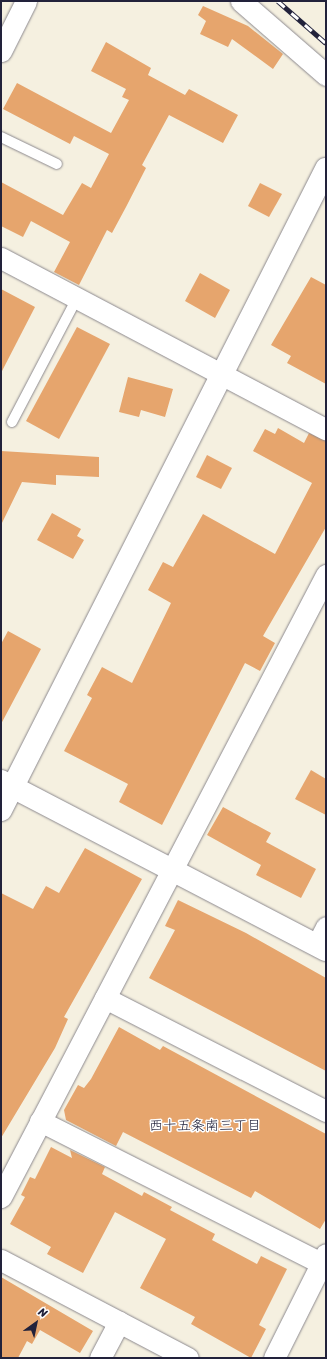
<!DOCTYPE html>
<meta charset="utf-8">
<style>
body{margin:0}
#map{position:relative;width:327px;height:1359px;overflow:hidden;background:#f5f0e0;font-family:Sriracha,"Klee One",sans-serif}
div>[style]{position:absolute}
.building>*{inset:0;background:#e6a56d}
.roads{filter:drop-shadow(0 0 1px #8c898e) drop-shadow(0 0 1px #8c898e)}
.service>*{height:10px;margin:-5px;padding:0 5px;transform-origin:5px;border-radius:5px;background:#fff}
.minor>*{height:21px;margin:-10.5px;padding:0 10.5px;transform-origin:10.5px;border-radius:10.5px;background:#fff}
.tertiary>*{height:22px;margin:-11px;padding:0 11px;transform-origin:11px;border-radius:11px;background:#fff}
.rail>*{height:4.5px;margin-top:-2.25px;transform-origin:0;background:repeating-linear-gradient(90deg,#fff 0 9px,#22223b 0 18px);box-sizing:border-box;border-block:1px solid #22223b}
span{translate:-50% -50%;white-space:nowrap;text-align:center;line-height:1.15;-webkit-text-stroke:3px #fff;paint-order:stroke}
.neighbourhood-label{font-size:14px;color:#22223b}
.frame{position:absolute;inset:0;border:2px solid #22223b;pointer-events:none}
.north{position:absolute;left:16px;top:1303px;width:40px;height:40px;-webkit-text-stroke:3px #fff;paint-order:stroke;rotate:33deg;font-size:11px;font-weight:700;line-height:16px;text-align:center;color:#22223b}
.north::after{content:'';display:block;margin:auto;width:14px;height:18px;background:#22223b;clip-path:polygon(50% 0,100% 100%,50% 72%,0 100%)}
</style>
<div id="map">
<div class="building">
<div style="clip-path:polygon(203px 6px,248px 26px,283px 54px,273px 69px,232px 39px,228px 47px,200px 34px,206px 21px,198px 15px)"></div>
<div style="clip-path:polygon(106px 42px,151px 68px,148px 75px,185px 95px,189px 89px,238px 115px,223px 143px,169px 115px,142px 165px,146px 168px,126px 207px,112px 233px,107px 230px,79px 285px,54px 272px,70px 242px,31px 221px,23px 237px,1px 226px,1px 182px,63px 215px,82px 183px,91px 188px,109px 154px,74px 136px,70px 144px,3px 109px,17px 83px,111px 133px,129px 100px,122px 97px,126px 89px,91px 71px)"></div>
<div style="clip-path:polygon(260px 183px,282px 194px,269px 217px,248px 206px)"></div>
<div style="clip-path:polygon(200px 273px,230px 290px,215px 318px,185px 301px)"></div>
<div style="clip-path:polygon(311px 277px,326px 285px,326px 384px,287px 363px,291px 356px,271px 345px)"></div>
<div style="clip-path:polygon(1px 289px,35px 307px,1px 373px)"></div>
<div style="clip-path:polygon(77px 327px,110px 344px,59px 439px,26px 421px)"></div>
<div style="clip-path:polygon(128px 377px,173px 389px,165px 417px,141px 410px,139px 417px,119px 412px)"></div>
<div style="clip-path:polygon(278px 428px,304px 443px,309px 433px,326px 441px,326px 527px,263px 636px,275px 643px,260px 671px,245px 663px,162px 825px,119px 802px,128px 784px,64px 751px,92px 698px,87px 695px,102px 667px,132px 683px,171px 603px,148px 590px,163px 562px,173px 567px,203px 514px,275px 554px,312px 483px,253px 451px,265px 429px,275px 434px)"></div>
<div style="clip-path:polygon(1px 451px,99px 457px,99px 477px,56px 475px,56px 485px,22px 482px,1px 525px)"></div>
<div style="clip-path:polygon(207px 455px,232px 468px,221px 489px,196px 477px)"></div>
<div style="clip-path:polygon(52px 513px,81px 529px,77px 536px,84px 540px,73px 559px,37px 540px)"></div>
<div style="clip-path:polygon(8px 631px,41px 649px,1px 724px,1px 644px)"></div>
<div style="clip-path:polygon(311px 770px,326px 779px,326px 815px,295px 799px)"></div>
<div style="clip-path:polygon(223px 807px,271px 833px,266px 842px,316px 869px,301px 898px,256px 875px,261px 865px,207px 835px)"></div>
<div style="clip-path:polygon(85px 848px,142px 879px,64px 1017px,68px 1019px,55px 1048px,1px 1138px,1px 893px,33px 909px,46px 886px,59px 893px)"></div>
<div style="clip-path:polygon(178px 900px,246px 933px,326px 978px,326px 1071px,149px 978px,175px 930px,165px 926px)"></div>
<div style="clip-path:polygon(119px 1027px,160px 1050px,163px 1046px,326px 1134px,326px 1219px,320px 1229px,255px 1191px,251px 1198px,123px 1132px,116px 1146px,66px 1120px,64px 1110px,78px 1085px,84px 1088px,91px 1079px)"></div>
<div style="clip-path:polygon(51px 1147px,72px 1158px,70px 1150px,105px 1167px,102px 1174px,142px 1196px,144px 1192px,172px 1207px,170px 1210px,215px 1234px,212px 1240px,257px 1264px,261px 1256px,287px 1269px,259px 1325px,266px 1329px,251px 1358px,191px 1324px,195px 1317px,140px 1288px,166px 1239px,115px 1212px,83px 1273px,47px 1254px,51px 1247px,10px 1224px,25px 1197px,21px 1195px,30px 1177px,35px 1179px)"></div>
<div style="clip-path:polygon(1px 1277px,93px 1331px,80px 1353px,40px 1330px,32px 1344px,27px 1341px,18px 1358px,1px 1358px)"></div>
</div>
<div class="roads">
<div class="service">
<div style="left:1px;top:137px;width:62px;rotate:25.7deg"></div>
<div style="left:12px;top:422px;width:140px;rotate:-62.3deg"></div>
</div>
<div class="minor">
<div style="left:241px;top:1px;width:113px;rotate:41deg"></div>
<div style="left:1px;top:51px;width:56px;rotate:-63.4deg"></div>
<div style="left:1px;top:258px;width:367px;rotate:27.8deg"></div>
<div style="left:317px;top:945px;width:20px;rotate:-63deg"></div>
<div style="left:105px;top:998px;width:248px;rotate:27.1deg"></div>
<div style="left:40px;top:1121px;width:315px;rotate:26.8deg"></div>
<div style="left:1px;top:1197px;width:702px;rotate:-62.41deg"></div>
<div style="left:1px;top:1260px;width:211px;rotate:27.7deg"></div>
<div style="left:100px;top:1358px;width:41px;rotate:-62.2deg"></div>
<div style="left:274px;top:1358px;width:116px;rotate:-63.4deg"></div>
</div>
<div class="tertiary">
<div style="left:1px;top:781px;width:366px;rotate:27.5deg"></div>
<div style="left:1px;top:810px;width:719px;rotate:-63.11deg"></div>
</div>
</div>
<div class="rail">
<div style="left:278px;top:1px;width:64px;rotate:41.2deg"></div>
</div>
<div class="neighbourhood-label">
<span style="left:205px;top:1126px">西十五条南三丁目</span>
</div>
<div class="frame"></div>
<div class="north">N</div>
</div>
